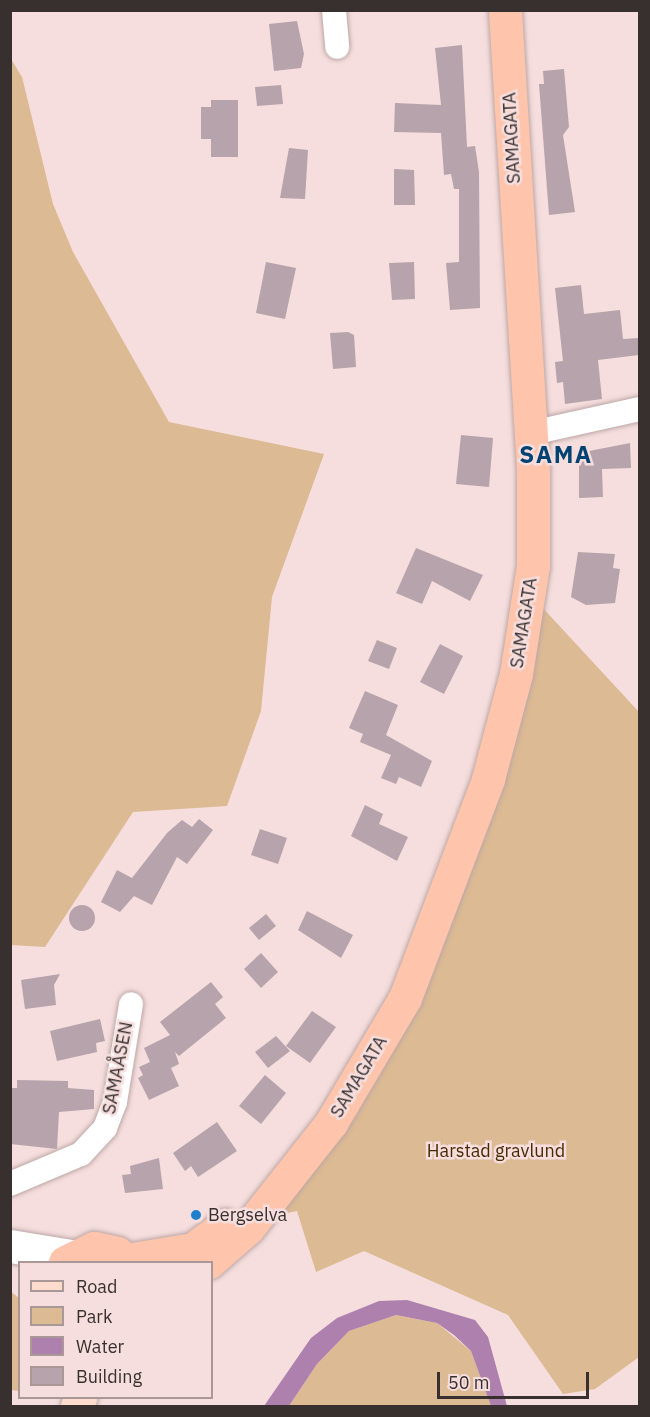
<!DOCTYPE html>
<meta charset="utf-8">
<style>
body{margin:0}
#map{position:relative;width:650px;height:1417px;overflow:hidden;background:#f5dedd;font-family:"IBM Plex Sans",sans-serif}
div>[style]{position:absolute}
.green>*{inset:0;background:#dcba93}
.water>*{inset:0;background:#ae80ae}
.building>*{inset:0;background:#b7a3ab}
.round{border-radius:50%}
.roads{filter:drop-shadow(0 0 2px #bda7a6) drop-shadow(0 0 2px #bda7a6)}
.street>*{height:24px;margin:-12px;padding:0 12px;transform-origin:12px;border-radius:12px;background:#fff}
.secondary>*{height:33px;margin:-16.5px;padding:0 16.5px;transform-origin:16.5px;border-radius:16.5px;background:#fff}
.primary>*{height:33px;margin:-16.5px;padding:0 16.5px;transform-origin:16.5px;border-radius:16.5px;background:#fedccd}
.highway>*{height:33px;margin:-16.5px;padding:0 16.5px;transform-origin:16.5px;border-radius:16.5px;background:#fec5ac}
.dots>*{width:16px;height:16px;translate:-50% -50%;box-sizing:border-box;border:3px solid #f5dedd;border-radius:50%}
span{translate:-50% -50%;white-space:nowrap;text-align:center;line-height:1.15;-webkit-text-stroke:5px #f5dedd;paint-order:stroke}
.street-label{font-size:18px;color:#382f2f}
.park-label{font-size:18px;color:#472a00}
.poi-label{font-size:18px;color:#382f2f}
.left{translate:0 -50%;text-align:left}
.district-label{font-size:24px;color:#004271;font-weight:700;letter-spacing:1.5px}
.frame{position:absolute;inset:0;border:12px solid #382f2f;pointer-events:none}
.legend{position:absolute;left:18px;top:1261px;width:195px;height:138px;box-sizing:border-box;background:#f5dedd;border:2px solid #a99897;margin:0;padding:8px 10px;list-style:none;font-size:18px;color:#382f2f}
.legend li{display:flex;align-items:center;gap:12px;height:30px}
.legend b{width:30px;border:2px solid #a99897}
.scale{position:absolute;left:437px;top:1372px;width:152px;height:27px;box-sizing:border-box;border:3px solid #382f2f;border-top:0;padding-left:8px;font-size:18px;line-height:21px;white-space:nowrap;color:#382f2f;-webkit-text-stroke:4px #f5dedd;paint-order:stroke}
</style>
<div id="map">
<div class="green">
<div style="clip-path:polygon(11px 59px,22px 77px,53px 204px,73px 252px,169px 422px,324px 454px,272px 597px,261px 711px,227px 806px,133px 812px,45px 947px,10px 945px)"></div>
<div style="clip-path:polygon(541px 606px,639px 712px,639px 1357px,595px 1389px,563px 1394px,508px 1315px,364px 1251px,316px 1272px,297px 1211px,282px 1214px,354px 1113px)"></div>
<div style="clip-path:polygon(10px 1291px,19px 1298px,19px 1391px,11px 1390px)"></div>
<div style="clip-path:polygon(396px 1315px,437px 1323px,471px 1351px,491px 1406px,289px 1406px,317px 1364px,349px 1331px)"></div>
</div>
<div class="water">
<div style="clip-path:polygon(407px 1300px,475px 1320px,488px 1337px,507px 1406px,491px 1406px,471px 1351px,454px 1335px,437px 1323px,396px 1315px,349px 1331px,317px 1364px,289px 1406px,264px 1406px,311px 1338px,337px 1318px,379px 1301px)"></div>
</div>
<div class="building">
<div style="clip-path:polygon(297px 21px,304px 54px,301px 68px,274px 71px,269px 24px)"></div>
<div style="clip-path:polygon(462px 45px,467px 147px,475px 146px,479px 172px,480px 308px,450px 310px,446px 263px,459px 262px,459px 189px,454px 189px,451px 174px,444px 175px,441px 133px,394px 132px,395px 103px,441px 105px,435px 48px)"></div>
<div style="clip-path:polygon(564px 69px,569px 127px,563px 135px,575px 212px,549px 215px,539px 84px,544px 84px,543px 71px)"></div>
<div style="clip-path:polygon(281px 85px,283px 104px,257px 106px,255px 87px)"></div>
<div style="clip-path:polygon(211px 100px,238px 100px,238px 157px,211px 157px,211px 139px,201px 139px,201px 107px,211px 107px)"></div>
<div style="clip-path:polygon(289px 148px,308px 150px,305px 199px,280px 198px)"></div>
<div style="clip-path:polygon(394px 169px,414px 170px,415px 205px,394px 205px)"></div>
<div style="clip-path:polygon(266px 262px,296px 268px,285px 319px,256px 313px)"></div>
<div style="clip-path:polygon(414px 262px,415px 299px,392px 300px,389px 263px)"></div>
<div style="clip-path:polygon(581px 285px,584px 314px,620px 310px,623px 339px,639px 338px,639px 355px,598px 360px,602px 399px,565px 404px,563px 382px,557px 383px,555px 362px,563px 361px,555px 288px)"></div>
<div style="clip-path:polygon(348px 332px,354px 335px,356px 367px,333px 369px,330px 333px)"></div>
<div style="clip-path:polygon(461px 435px,493px 438px,489px 487px,456px 484px)"></div>
<div style="clip-path:polygon(630px 443px,631px 468px,602px 469px,603px 497px,579px 498px,579px 453px)"></div>
<div style="clip-path:polygon(416px 548px,483px 575px,470px 601px,432px 581px,422px 604px,396px 593px)"></div>
<div style="clip-path:polygon(578px 552px,615px 554px,613px 568px,620px 569px,615px 603px,586px 605px,571px 597px)"></div>
<div style="clip-path:polygon(377px 640px,397px 648px,389px 669px,368px 661px)"></div>
<div style="clip-path:polygon(440px 644px,463px 656px,444px 694px,420px 682px)"></div>
<div style="clip-path:polygon(365px 691px,398px 705px,386px 735px,432px 761px,421px 787px,399px 777px,396px 784px,381px 778px,391px 755px,360px 742px,363px 734px,349px 728px)"></div>
<div style="clip-path:polygon(365px 805px,383px 814px,379px 824px,408px 837px,397px 861px,351px 836px)"></div>
<div style="clip-path:polygon(199px 819px,213px 830px,187px 864px,177px 857px,152px 905px,134px 896px,120px 912px,101px 902px,117px 870px,132px 878px,167px 833px,182px 820px,192px 827px)"></div>
<div style="clip-path:polygon(260px 829px,287px 838px,278px 864px,251px 855px)"></div>
<div class="round" style="left:69px;top:905px;width:26px;height:26px"></div>
<div style="clip-path:polygon(307px 911px,353px 935px,341px 958px,298px 930px)"></div>
<div style="clip-path:polygon(266px 914px,276px 926px,259px 940px,249px 928px)"></div>
<div style="clip-path:polygon(261px 953px,278px 972px,261px 988px,244px 969px)"></div>
<div style="clip-path:polygon(60px 974px,54px 985px,56px 1005px,25px 1009px,21px 980px)"></div>
<div style="clip-path:polygon(211px 982px,223px 997px,215px 1004px,226px 1018px,179px 1056px,175px 1052px,179px 1064px,171px 1068px,179px 1086px,149px 1100px,138px 1078px,143px 1075px,139px 1067px,150px 1062px,144px 1048px,170px 1035px,160px 1022px)"></div>
<div style="clip-path:polygon(312px 1011px,336px 1027px,310px 1063px,286px 1046px)"></div>
<div style="clip-path:polygon(100px 1019px,105px 1041px,96px 1043px,97px 1052px,57px 1061px,50px 1031px)"></div>
<div style="clip-path:polygon(276px 1036px,290px 1051px,268px 1068px,255px 1052px)"></div>
<div style="clip-path:polygon(265px 1075px,286px 1093px,261px 1124px,239px 1106px)"></div>
<div style="clip-path:polygon(17px 1080px,68px 1081px,68px 1088px,94px 1090px,94px 1109px,59px 1112px,57px 1149px,10px 1144px,10px 1088px,17px 1088px)"></div>
<div style="clip-path:polygon(217px 1122px,237px 1151px,198px 1177px,191px 1166px,185px 1171px,173px 1153px)"></div>
<div style="clip-path:polygon(159px 1158px,163px 1189px,125px 1193px,122px 1175px,131px 1174px,130px 1166px)"></div>
</div>
<div class="roads">
<div class="street">
<div style="left:334px;top:10px;width:37px;rotate:85deg"></div>
<div style="left:530px;top:428px;width:15px;rotate:8deg"></div>
<div style="left:545px;top:430px;width:97px;rotate:-12.5deg"></div>
<div style="left:10px;top:1184px;width:77px;rotate:-22.9deg"></div>
<div style="left:81px;top:1154px;width:35px;rotate:-47deg"></div>
<div style="left:105px;top:1128px;width:28px;rotate:-69deg"></div>
<div style="left:115px;top:1102px;width:99px;rotate:-80.7deg"></div>
</div>
<div class="secondary">
<div style="left:10px;top:1246px;width:62px;rotate:9.3deg"></div>
</div>
<div class="primary">
<div style="left:77px;top:1406px;width:9px;rotate:-69deg"></div>
</div>
<div class="highway">
<div style="left:126px;top:1260px;width:68px;rotate:-9.3deg"></div>
<div style="left:193px;top:1249px;width:40px;rotate:-37deg"></div>
<div style="left:65px;top:1262px;width:32px;rotate:-26deg"></div>
<div style="left:94px;top:1248px;width:24px;rotate:12deg"></div>
<div style="left:117px;top:1253px;width:14px;rotate:39deg"></div>
<div style="left:209px;top:1262px;width:52px;rotate:-41.1deg"></div>
<div style="left:248px;top:1228px;width:134px;rotate:-51.7deg"></div>
<div style="left:331px;top:1123px;width:145px;rotate:-59.4deg"></div>
<div style="left:405px;top:998px;width:234px;rotate:-69.2deg"></div>
<div style="left:488px;top:779px;width:109px;rotate:-75.1deg"></div>
<div style="left:516px;top:674px;width:109px;rotate:-81.1deg"></div>
<div style="left:533px;top:566px;width:97px;rotate:-90deg"></div>
<div style="left:533px;top:469px;width:460px;rotate:-93.5deg"></div>
</div>
</div>
<div class="dots">
<div style="left:196px;top:1215px;background:#1f7fcb"></div>
</div>
<div class="street-label">
<span style="left:512px;top:138px;rotate:-93deg">SAMAGATA</span>
<span style="left:524px;top:623px;rotate:-81deg">SAMAGATA</span>
<span style="left:118px;top:1068px;rotate:-79deg">SAMAÅSEN</span>
<span style="left:359px;top:1077px;rotate:-59deg">SAMAGATA</span>
</div>
<div class="park-label">
<span style="left:496px;top:1151px">Harstad gravlund</span>
</div>
<div class="poi-label">
<span class="left" style="left:208px;top:1215px">Bergselva</span>
</div>
<div class="district-label">
<span style="left:556px;top:455px">SAMA</span>
</div>
<div class="frame"></div>
<ul class="legend">
<li><b style="height:8px;background:#fedccd"></b>Road</li>
<li><b style="height:16px;background:#dcba93"></b>Park</li>
<li><b style="height:16px;background:#ae80ae"></b>Water</li>
<li><b style="height:16px;background:#b7a3ab"></b>Building</li>
</ul>
<div class="scale">50 m</div>
</div>
